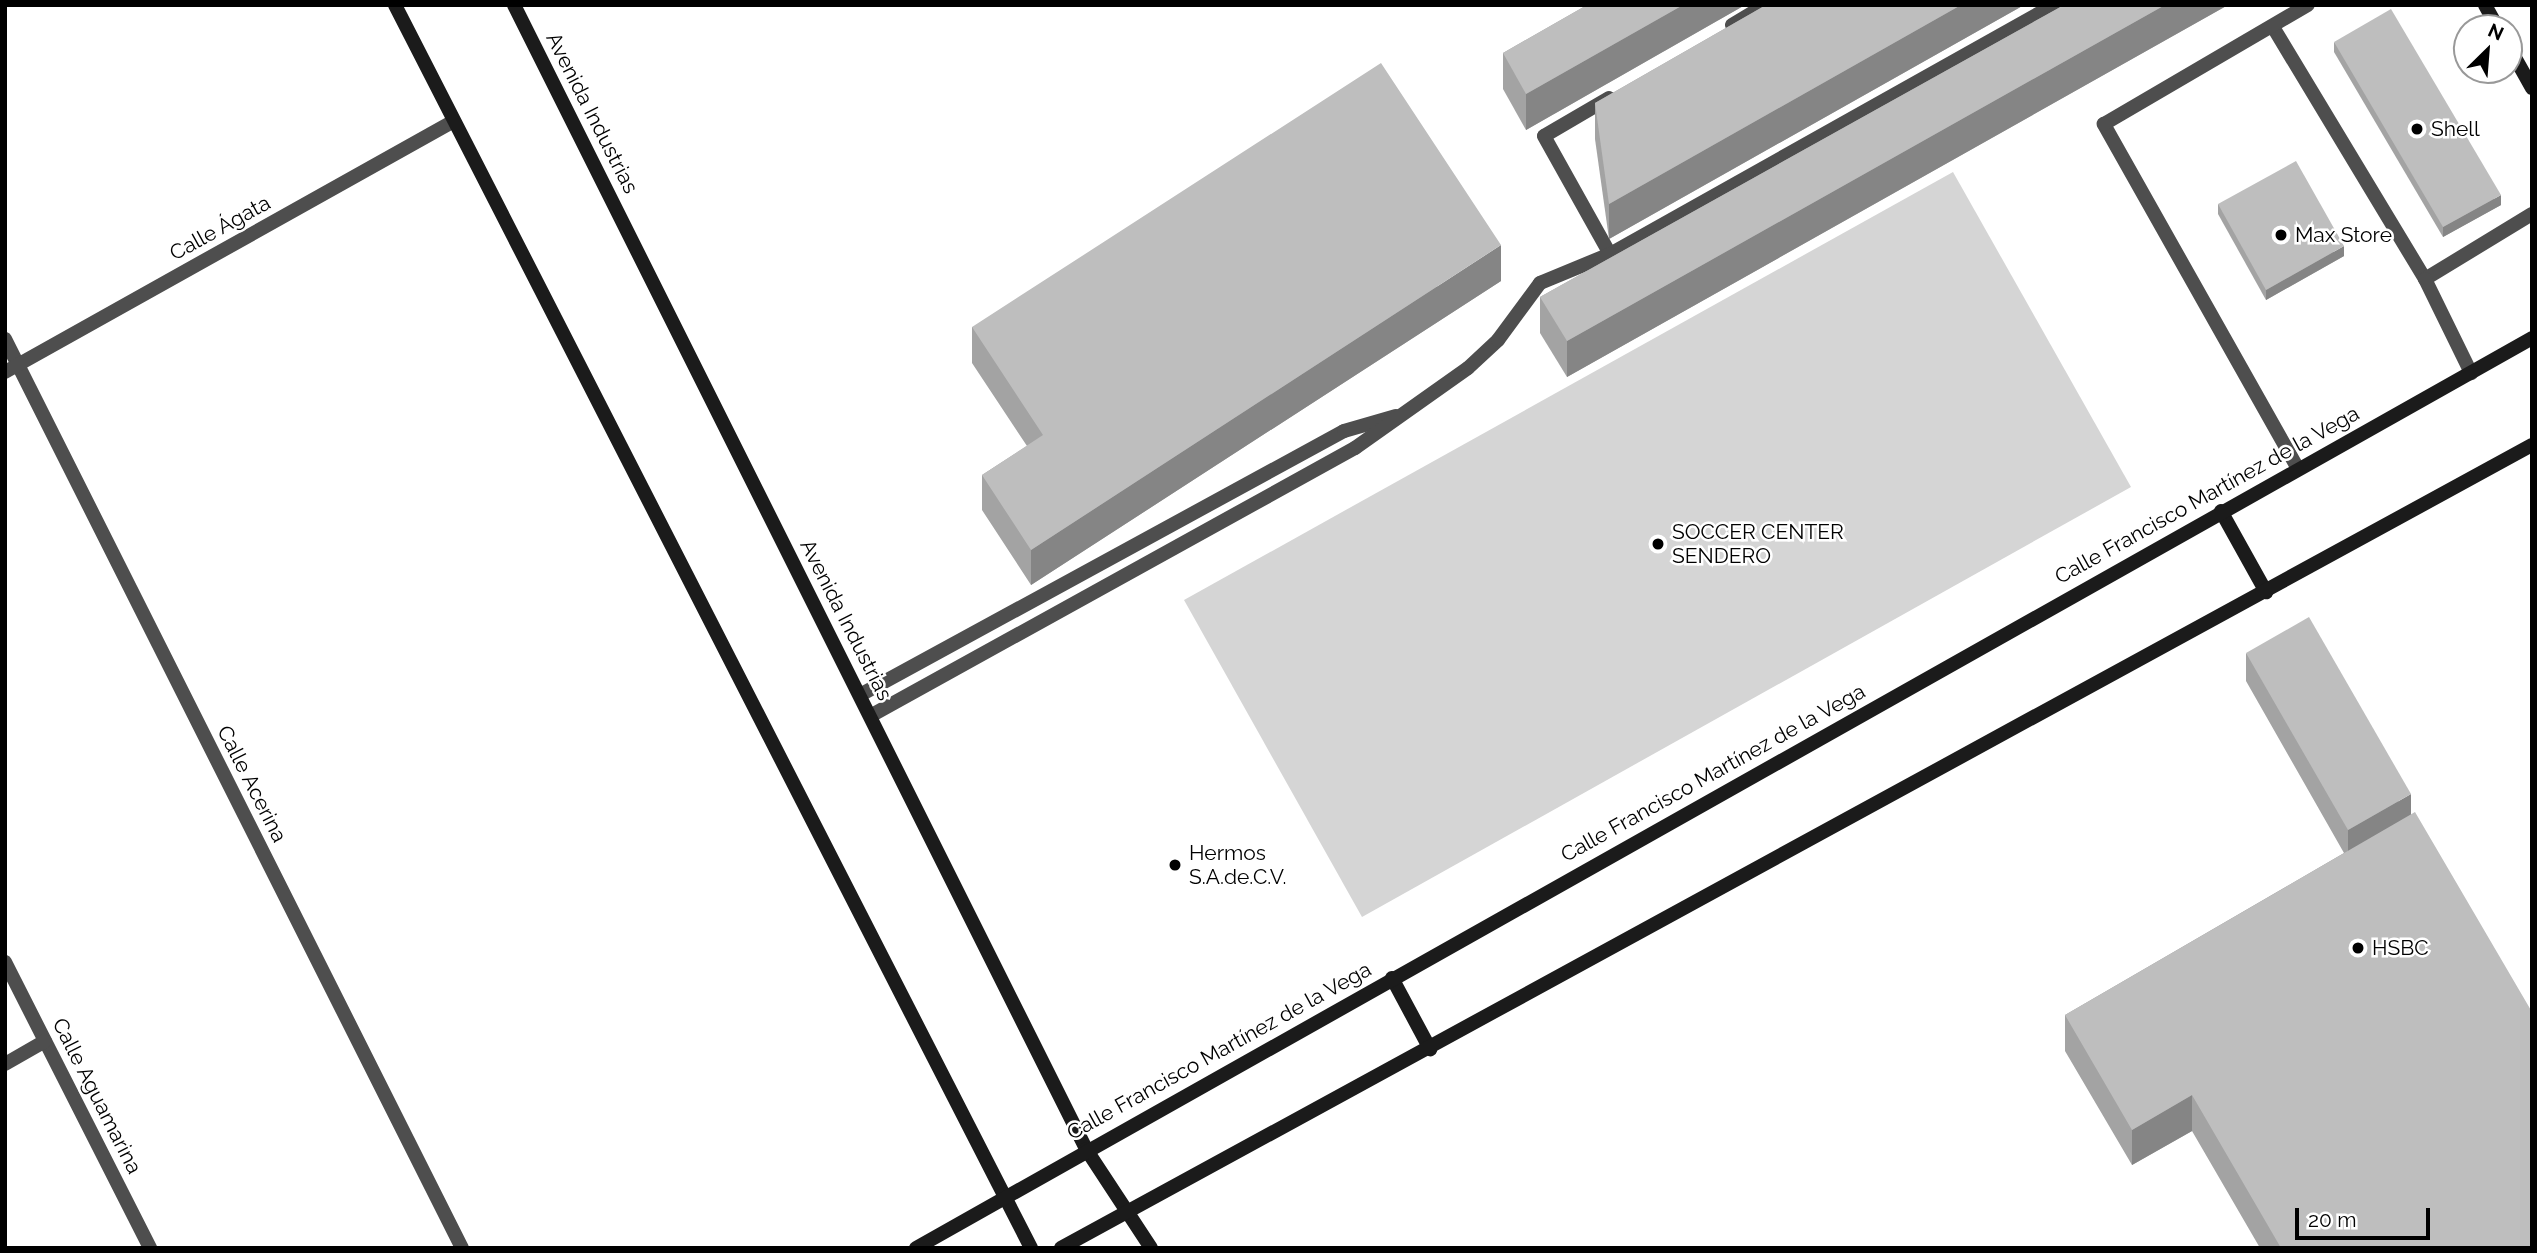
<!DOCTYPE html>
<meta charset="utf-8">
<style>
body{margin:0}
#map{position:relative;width:2537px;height:1253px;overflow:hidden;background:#fff;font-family:Raleway,sans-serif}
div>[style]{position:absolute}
.green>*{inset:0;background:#d5d5d5}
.lane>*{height:14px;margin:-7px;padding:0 7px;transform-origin:7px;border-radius:7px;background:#4e4e4e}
.street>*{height:14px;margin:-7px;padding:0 7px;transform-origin:7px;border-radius:7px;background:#4e4e4e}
.secondary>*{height:14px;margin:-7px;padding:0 7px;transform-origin:7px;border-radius:7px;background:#1b1b1b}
.wall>*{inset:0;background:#a3a3a3}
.shaded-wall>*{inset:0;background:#858585}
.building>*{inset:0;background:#bebebe}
.dots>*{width:19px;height:19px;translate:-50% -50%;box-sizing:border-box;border:4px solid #fff;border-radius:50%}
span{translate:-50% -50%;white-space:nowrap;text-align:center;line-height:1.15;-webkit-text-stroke:5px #fff;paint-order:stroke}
.street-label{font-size:21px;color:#000}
.poi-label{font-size:21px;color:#000}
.left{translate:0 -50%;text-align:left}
.frame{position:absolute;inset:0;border:7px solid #000;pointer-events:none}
.north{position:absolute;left:2453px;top:14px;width:70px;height:70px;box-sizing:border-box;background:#fff;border:2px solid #999;border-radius:50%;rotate:25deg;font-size:19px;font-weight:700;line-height:28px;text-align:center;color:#000}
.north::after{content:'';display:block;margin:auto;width:24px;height:32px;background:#000;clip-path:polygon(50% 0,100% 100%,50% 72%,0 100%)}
.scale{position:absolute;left:2295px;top:1208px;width:135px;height:32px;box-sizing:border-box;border:4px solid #000;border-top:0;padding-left:9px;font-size:21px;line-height:24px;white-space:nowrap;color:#000;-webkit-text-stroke:5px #fff;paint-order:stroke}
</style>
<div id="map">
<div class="green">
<div style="clip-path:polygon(1953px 172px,2131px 487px,1362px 917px,1184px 600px)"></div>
</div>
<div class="lane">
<div style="left:1732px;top:25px;width:39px;rotate:-31deg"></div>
<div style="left:2273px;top:27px;width:294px;rotate:58.9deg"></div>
<div style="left:2425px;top:279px;width:125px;rotate:-31.3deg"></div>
<div style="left:1609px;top:98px;width:75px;rotate:149.7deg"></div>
<div style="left:1544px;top:136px;width:135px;rotate:60.8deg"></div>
<div style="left:1610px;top:254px;width:509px;rotate:-29.28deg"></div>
<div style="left:2425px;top:279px;width:105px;rotate:63.9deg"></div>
<div style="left:2297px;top:467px;width:394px;rotate:-119.4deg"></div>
<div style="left:2104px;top:124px;width:236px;rotate:-30.3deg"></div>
<div style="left:860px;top:695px;width:551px;rotate:-28.61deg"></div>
<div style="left:1344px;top:431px;width:54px;rotate:-16.1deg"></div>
<div style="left:872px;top:715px;width:552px;rotate:-28.93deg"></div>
<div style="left:1355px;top:448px;width:138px;rotate:-35.3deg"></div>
<div style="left:1468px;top:368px;width:41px;rotate:-43deg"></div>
<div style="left:1498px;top:340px;width:71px;rotate:-53.6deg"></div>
<div style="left:1540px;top:283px;width:76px;rotate:-22.5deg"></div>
</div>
<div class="street">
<div style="left:5px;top:339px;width:1017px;rotate:63.31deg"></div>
<div style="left:5px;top:372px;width:514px;rotate:-29.21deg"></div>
<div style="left:5px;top:962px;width:321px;rotate:63.1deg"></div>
<div style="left:5px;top:1064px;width:46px;rotate:-29.9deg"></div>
</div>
<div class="secondary">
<div style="left:395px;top:5px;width:1396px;rotate:62.9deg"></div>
<div style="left:514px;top:5px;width:1279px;rotate:63.43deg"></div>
<div style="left:1086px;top:1149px;width:118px;rotate:56.7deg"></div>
<div style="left:2485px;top:5px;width:26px;rotate:61deg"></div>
<div style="left:2509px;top:47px;width:47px;rotate:60.7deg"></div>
<div style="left:2221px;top:511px;width:93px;rotate:60.9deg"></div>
<div style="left:1392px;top:978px;width:81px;rotate:61.8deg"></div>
<div style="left:916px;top:1248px;width:1855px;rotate:-29.38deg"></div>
<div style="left:1061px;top:1248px;width:1676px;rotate:-28.63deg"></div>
</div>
<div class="wall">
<div style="clip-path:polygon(1587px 5px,1745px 5px,1526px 130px,1503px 89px,1503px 53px)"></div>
<div style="clip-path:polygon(1766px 5px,2024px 5px,1609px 239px,1595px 139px,1595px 103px)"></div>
<div style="clip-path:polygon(2064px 5px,2228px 5px,1567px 377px,1540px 333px,1540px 297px)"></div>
<div style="clip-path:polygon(2334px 42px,2501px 205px,2443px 237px,2334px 52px)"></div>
<div style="clip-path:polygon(2218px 204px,2344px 256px,2266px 300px,2218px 214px)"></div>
<div style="clip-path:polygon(1501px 281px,1031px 585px,982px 510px,982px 475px,1027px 446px,972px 363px,972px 327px)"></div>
<div style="clip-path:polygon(2246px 653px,2411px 814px,2532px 1248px,2260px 1248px,2192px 1131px,2132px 1165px,2065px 1051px,2065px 1015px,2344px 853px,2246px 681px)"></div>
</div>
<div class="shaded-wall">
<div style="clip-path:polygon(1683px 5px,1745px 5px,1526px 130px,1526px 94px)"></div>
<div style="clip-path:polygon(1961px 5px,2024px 5px,1609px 239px,1609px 204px)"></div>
<div style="clip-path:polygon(2165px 5px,2228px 5px,1567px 377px,1567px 341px)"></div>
<div style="clip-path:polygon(2501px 195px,2501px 205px,2443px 237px,2443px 227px)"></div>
<div style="clip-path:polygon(1501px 245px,1501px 281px,1031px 585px,1031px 550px)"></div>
<div style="clip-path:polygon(2344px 246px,2344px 256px,2266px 300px,2266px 290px)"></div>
<div style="clip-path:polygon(2411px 794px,2411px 822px,2348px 859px,2348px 830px)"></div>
<div style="clip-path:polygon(2192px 1095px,2192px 1131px,2132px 1165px,2132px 1130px)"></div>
</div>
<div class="building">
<div style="clip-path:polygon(1587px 5px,1683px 5px,1526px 94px,1503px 53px)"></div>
<div style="clip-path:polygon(1766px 5px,1961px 5px,1609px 204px,1595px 103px)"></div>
<div style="clip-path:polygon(2064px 5px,2165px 5px,1567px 341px,1540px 297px)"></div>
<div style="clip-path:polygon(2391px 9px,2501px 195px,2443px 227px,2334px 42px)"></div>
<div style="clip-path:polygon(1381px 63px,1501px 245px,1031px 550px,982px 475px,1043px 435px,972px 327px)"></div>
<div style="clip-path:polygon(2296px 161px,2344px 246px,2266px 290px,2218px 204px)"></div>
<div style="clip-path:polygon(2309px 617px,2411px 794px,2348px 830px,2246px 653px)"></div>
<div style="clip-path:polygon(2415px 812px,2532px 1012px,2532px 1248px,2281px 1248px,2192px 1095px,2132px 1130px,2065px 1015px)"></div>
</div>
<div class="dots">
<div style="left:2417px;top:129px;background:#000"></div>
<div style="left:2281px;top:235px;background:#000"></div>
<div style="left:1658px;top:544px;background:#000"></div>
<div style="left:1175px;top:865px;background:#000"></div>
<div style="left:2358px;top:948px;background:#000"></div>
</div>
<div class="street-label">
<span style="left:592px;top:113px;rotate:63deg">Avenida Industrias</span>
<span style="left:220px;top:228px;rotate:-29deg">Calle Ágata</span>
<span style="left:2207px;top:495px;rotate:-29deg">Calle Francisco Martínez de la Vega</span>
<span style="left:846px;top:620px;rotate:63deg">Avenida Industrias</span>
<span style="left:1713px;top:773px;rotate:-29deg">Calle Francisco Martínez de la Vega</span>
<span style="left:252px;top:784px;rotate:63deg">Calle Acerina</span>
<span style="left:1219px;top:1051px;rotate:-29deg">Calle Francisco Martínez de la Vega</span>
<span style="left:97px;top:1096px;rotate:63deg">Calle Aguamarina</span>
</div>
<div class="poi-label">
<span class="left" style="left:2431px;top:129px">Shell</span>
<span class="left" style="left:2295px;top:235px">Max Store</span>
<span class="left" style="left:1672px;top:544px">SOCCER CENTER<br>SENDERO</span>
<span class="left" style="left:1189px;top:865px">Hermos<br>S.A.de.C.V.</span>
<span class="left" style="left:2372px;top:948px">HSBC</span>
</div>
<div class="frame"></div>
<div class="north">N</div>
<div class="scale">20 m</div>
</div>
